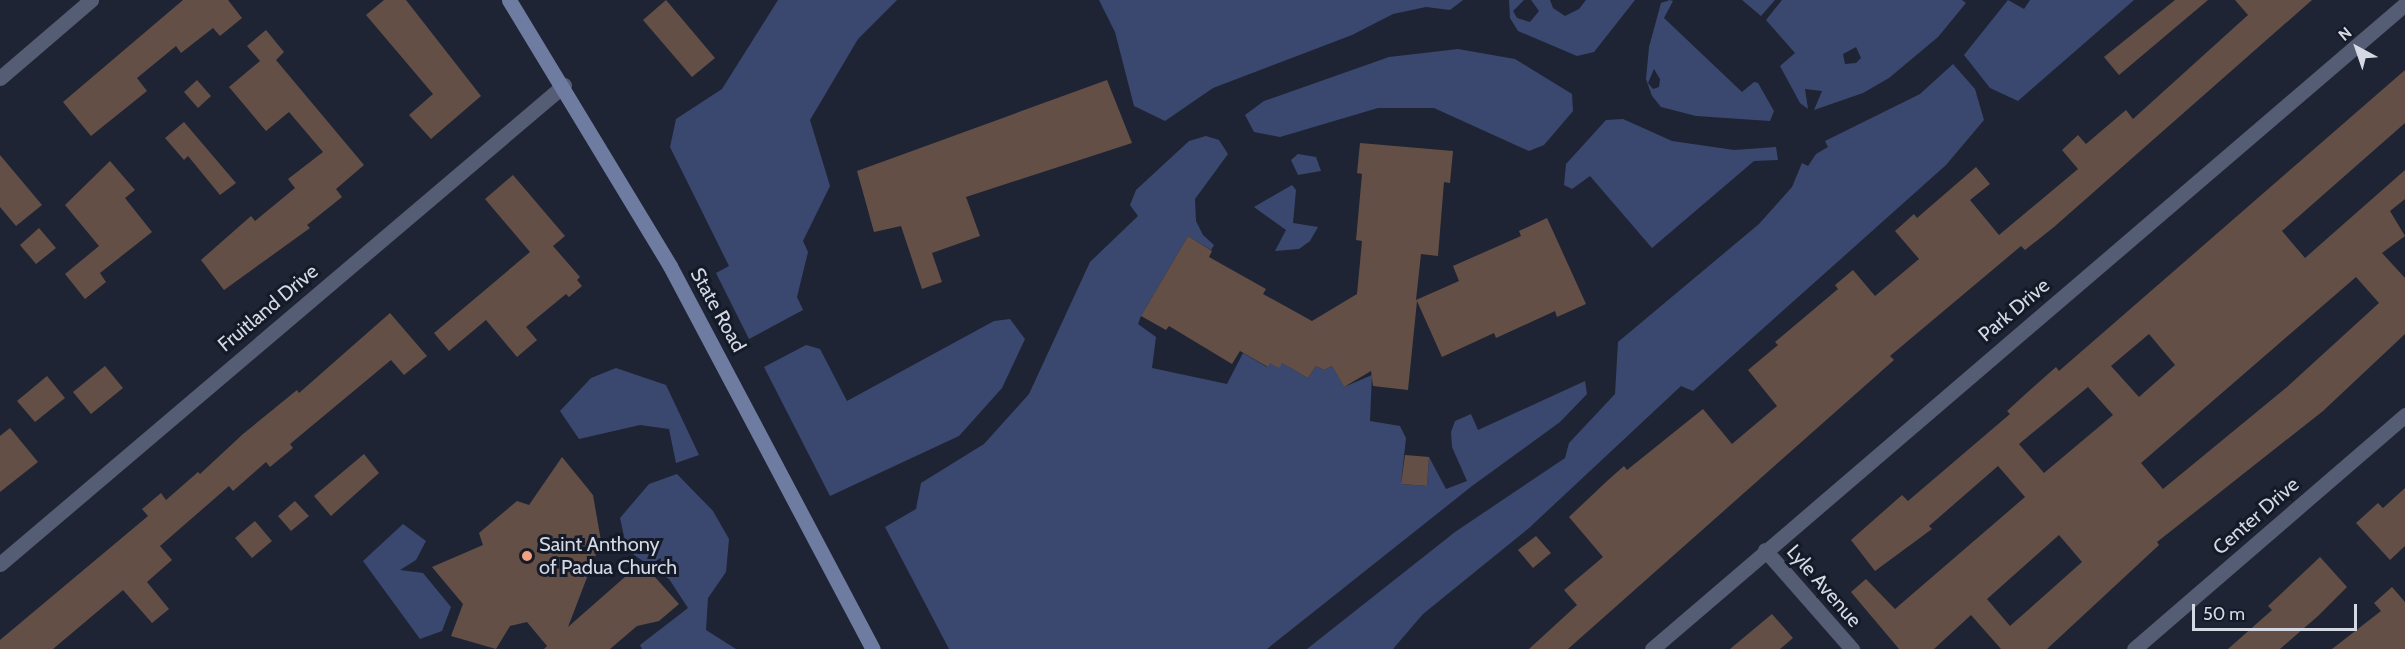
<!DOCTYPE html>
<style>
body{margin:0}
#map{position:relative;width:2405px;height:649px;overflow:hidden;background:#1e2433;font-family:Cabin,sans-serif}
div>[style]{position:absolute}
.green>*{inset:0;background:#3a4870}
.building>*{inset:0;background:#644f47}
.minor>*{height:15px;margin:-7.5px;padding:0 7.5px;transform-origin:7.5px;border-radius:7.5px;background:#545d74}
.secondary>*{height:15px;margin:-7.5px;padding:0 7.5px;transform-origin:7.5px;border-radius:7.5px;background:#6f7ca1}
.dots>*{width:16px;height:16px;translate:-50% -50%;box-sizing:border-box;border:3px solid #151a29;border-radius:50%}
span{translate:-50% -50%;white-space:nowrap;text-align:center;line-height:1.15;-webkit-text-stroke:6px #151a29;paint-order:stroke}
.street-label{font-size:20px;color:#d4d9e3}
.poi-label{font-size:20px;color:#d4d9e3}
.left{translate:0 -50%;text-align:left}
.north{position:absolute;left:2327px;top:18px;width:60px;height:60px;-webkit-text-stroke:4px #151a29;paint-order:stroke;rotate:320deg;font-size:16px;font-weight:700;line-height:24px;text-align:center;color:#d4d9e3}
.north::after{content:'';display:block;margin:auto;width:21px;height:27px;background:#d4d9e3;clip-path:polygon(50% 0,100% 100%,50% 72%,0 100%)}
.scale{position:absolute;left:2192px;top:604px;width:165px;height:27px;box-sizing:border-box;border:3px solid #d4d9e3;border-top:0;padding-left:8px;font-size:18px;line-height:21px;white-space:nowrap;color:#d4d9e3;-webkit-text-stroke:4px #151a29;paint-order:stroke}
</style>
<div id="map">
<div class="green">
<div style="clip-path:polygon(778px 0,897px 0,858px 39px,810px 120px,830px 186px,803px 241px,808px 252px,797px 297px,803px 310px,749px 339px,716px 273px,729px 266px,670px 147px,676px 119px,722px 89px)"></div>
<div style="clip-path:polygon(1099px 0,1463px 0,1450px 10px,1426px 7px,1393px 14px,1352px 35px,1213px 88px,1165px 121px,1134px 106px,1115px 32px)"></div>
<div style="clip-path:polygon(1509px 0,1524px 0,1513px 11px,1517px 18px,1530px 22px,1539px 11px,1531px 0,1550px 0,1553px 8px,1565px 16px,1579px 9px,1586px 0,1635px 0,1594px 52px,1577px 56px,1518px 31px,1510px 18px)"></div>
<div style="clip-path:polygon(evenodd,1670px 0,1673px 1px,1664px 18px,1742px 92px,1754px 82px,1758px 83px,1774px 111px,1770px 121px,1696px 116px,1661px 107px,1652px 96px,1646px 79px,1649px 47px,1661px 3px,1670px 0,1654px 69px,1660px 79px,1659px 87px,1653px 89px,1648px 83px,1654px 69px)"></div>
<div style="clip-path:polygon(1742px 0,1775px 0,1761px 16px)"></div>
<div style="clip-path:polygon(evenodd,1782px 0,1962px 0,1966px 3px,1938px 37px,1889px 78px,1863px 93px,1814px 110px,1822px 91px,1805px 89px,1808px 109px,1800px 103px,1780px 66px,1795px 53px,1766px 20px,1782px 0,1856px 47px,1861px 58px,1856px 63px,1845px 64px,1843px 54px,1856px 47px)"></div>
<div style="clip-path:polygon(2008px 0,2024px 9px,2030px 0,2134px 0,2018px 101px,1990px 88px,1964px 55px)"></div>
<div style="clip-path:polygon(1458px 49px,1515px 59px,1572px 94px,1573px 111px,1544px 145px,1529px 151px,1434px 108px,1378px 108px,1280px 137px,1254px 132px,1245px 115px,1264px 101px,1389px 57px)"></div>
<div style="clip-path:polygon(1953px 64px,1975px 89px,1984px 120px,1946px 165px,1693px 391px,1681px 386px,1529px 528px,1423px 614px,1393px 649px,1307px 649px,1455px 532px,1565px 458px,1569px 443px,1615px 394px,1618px 342px,1759px 224px,1792px 187px,1802px 163px,1808px 166px,1816px 154px,1828px 147px,1825px 141px,1920px 94px)"></div>
<div style="clip-path:polygon(1623px 119px,1672px 141px,1734px 150px,1776px 147px,1778px 160px,1754px 161px,1652px 248px,1590px 176px,1572px 189px,1564px 185px,1566px 164px,1606px 120px)"></div>
<div style="clip-path:polygon(1206px 136px,1219px 140px,1228px 154px,1195px 199px,1196px 221px,1203px 235px,1214px 245px,1211px 250px,1188px 236px,1141px 316px,1138px 324px,1156px 337px,1152px 368px,1227px 384px,1243px 353px,1267px 367px,1270px 363px,1282px 363px,1308px 378px,1316px 366px,1324px 370px,1332px 366px,1344px 387px,1372px 375px,1370px 421px,1400px 426px,1406px 438px,1401px 484px,1427px 486px,1429px 457px,1446px 489px,1467px 481px,1452px 447px,1451px 432px,1455px 421px,1471px 414px,1478px 430px,1585px 381px,1587px 394px,1560px 422px,1472px 486px,1267px 649px,949px 649px,885px 527px,916px 509px,921px 483px,984px 444px,1029px 394px,1090px 262px,1138px 216px,1130px 205px,1136px 190px,1189px 141px)"></div>
<div style="clip-path:polygon(1298px 154px,1316px 157px,1321px 171px,1298px 175px,1291px 160px)"></div>
<div style="clip-path:polygon(1292px 185px,1296px 190px,1293px 223px,1318px 227px,1310px 241px,1299px 249px,1275px 251px,1286px 230px,1254px 207px)"></div>
<div style="clip-path:polygon(1010px 319px,1025px 339px,1002px 388px,959px 436px,830px 496px,764px 367px,806px 345px,820px 349px,847px 401px,994px 321px)"></div>
<div style="clip-path:polygon(616px 368px,666px 385px,699px 455px,676px 463px,669px 429px,640px 425px,579px 439px,560px 411px,591px 378px)"></div>
<div style="clip-path:polygon(677px 474px,713px 511px,729px 539px,726px 572px,708px 598px,706px 630px,736px 649px,642px 649px,640px 645px,688px 608px,669px 579px,627px 550px,620px 518px,649px 484px)"></div>
<div style="clip-path:polygon(403px 524px,426px 541px,416px 560px,400px 570px,423px 573px,451px 607px,442px 631px,420px 639px,363px 561px)"></div>
</div>
<div class="building">
<div style="clip-path:polygon(183px 0,228px 0,242px 18px,220px 36px,213px 28px,181px 53px,176px 46px,137px 78px,147px 91px,91px 136px,63px 102px)"></div>
<div style="clip-path:polygon(384px 0,406px 0,481px 96px,431px 139px,409px 115px,433px 94px,366px 15px)"></div>
<div style="clip-path:polygon(666px 0,715px 58px,692px 77px,643px 20px)"></div>
<div style="clip-path:polygon(2175px 0,2208px 0,2119px 75px,2104px 57px)"></div>
<div style="clip-path:polygon(2235px 0,2312px 0,2054px 227px,2025px 250px,2021px 246px,1890px 356px,1894px 360px,1568px 649px,1529px 649px,1577px 605px,1564px 590px,1603px 557px,1569px 517px,1606px 482px,1624px 466px,1627px 470px,1703px 409px,1732px 444px,1777px 406px,1748px 370px,1778px 345px,1775px 342px,1838px 289px,1835px 285px,1853px 270px,1875px 296px,1919px 259px,1895px 231px,1914px 214px,1917px 218px,1976px 167px,1990px 184px,1970px 200px,1999px 235px,2078px 169px,2062px 150px,2078px 135px,2086px 144px,2126px 110px,2133px 119px,2248px 15px)"></div>
<div style="clip-path:polygon(266px 30px,284px 52px,276px 60px,364px 165px,336px 189px,342px 197px,307px 225px,310px 228px,224px 290px,201px 260px,251px 216px,255px 221px,295px 188px,288px 179px,323px 152px,289px 112px,266px 131px,229px 87px,260px 61px,247px 46px)"></div>
<div style="clip-path:polygon(evenodd,2405px 70px,2405px 123px,2282px 231px,2305px 258px,2405px 170px,2405px 199px,2390px 211px,2405px 236px,2382px 253px,2405px 278px,2405px 334px,2323px 411px,2157px 542px,2159px 545px,2047px 649px,2001px 649px,1971px 615px,1934px 649px,1899px 649px,1851px 592px,1866px 579px,1895px 609px,2025px 497px,1998px 466px,1929px 526px,1932px 529px,1875px 571px,1851px 540px,1902px 495px,1908px 501px,2010px 414px,2007px 411px,2030px 390px,2056px 367px,2059px 371px,2405px 70px,2356px 277px,2379px 303px,2287px 387px,2163px 489px,2141px 463px,2356px 277px,2405px 70px,2149px 334px,2175px 365px,2139px 397px,2111px 366px,2149px 334px,2405px 70px,2088px 387px,2113px 415px,2044px 473px,2019px 444px,2088px 387px,2405px 70px,2059px 535px,2082px 562px,2010px 626px,1987px 599px,2059px 535px)"></div>
<div style="clip-path:polygon(197px 80px,211px 96px,198px 108px,184px 92px)"></div>
<div style="clip-path:polygon(1107px 80px,1132px 143px,966px 197px,980px 236px,932px 253px,942px 282px,922px 289px,901px 226px,874px 232px,857px 171px)"></div>
<div style="clip-path:polygon(184px 122px,236px 183px,220px 195px,188px 156px,184px 160px,165px 138px)"></div>
<div style="clip-path:polygon(1360px 143px,1453px 151px,1450px 183px,1444px 182px,1438px 256px,1421px 254px,1416px 300px,1459px 281px,1453px 266px,1521px 236px,1519px 231px,1547px 218px,1586px 304px,1557px 317px,1555px 311px,1496px 338px,1494px 333px,1442px 357px,1417px 301px,1408px 390px,1373px 386px,1371px 371px,1344px 387px,1332px 366px,1324px 370px,1316px 366px,1308px 378px,1282px 363px,1279px 368px,1270px 363px,1268px 367px,1240px 351px,1232px 364px,1169px 326px,1166px 330px,1141px 316px,1188px 236px,1212px 251px,1209px 257px,1266px 289px,1263px 294px,1312px 321px,1357px 294px,1362px 241px,1356px 240px,1362px 174px,1357px 173px)"></div>
<div style="clip-path:polygon(0 155px,42px 205px,16px 226px,0 207px)"></div>
<div style="clip-path:polygon(110px 161px,135px 190px,125px 198px,152px 232px,100px 273px,106px 282px,85px 299px,65px 274px,99px 246px,65px 205px)"></div>
<div style="clip-path:polygon(513px 175px,565px 236px,553px 246px,580px 277px,577px 280px,582px 286px,569px 297px,566px 294px,526px 327px,537px 340px,517px 357px,486px 320px,449px 351px,434px 333px,530px 252px,485px 199px)"></div>
<div style="clip-path:polygon(39px 228px,56px 248px,36px 264px,20px 245px)"></div>
<div style="clip-path:polygon(390px 313px,427px 356px,404px 375px,391px 360px,290px 444px,293px 448px,270px 467px,266px 462px,233px 491px,229px 486px,160px 546px,172px 560px,147px 582px,169px 609px,152px 623px,123px 590px,53px 649px,0 649px,0 640px,148px 516px,142px 509px,161px 493px,166px 500px,198px 472px,200px 474px,243px 434px,297px 390px,299px 393px)"></div>
<div style="clip-path:polygon(105px 366px,123px 388px,91px 414px,73px 392px)"></div>
<div style="clip-path:polygon(47px 376px,65px 398px,35px 422px,17px 401px)"></div>
<div style="clip-path:polygon(10px 428px,38px 462px,0 492px,0 436px)"></div>
<div style="clip-path:polygon(364px 454px,379px 473px,331px 516px,314px 496px)"></div>
<div style="clip-path:polygon(1405px 455px,1429px 457px,1427px 486px,1401px 484px)"></div>
<div style="clip-path:polygon(562px 457px,593px 495px,601px 541px,568px 627px,634px 569px,646px 567px,679px 604px,659px 621px,637px 626px,610px 649px,544px 649px,547px 646px,527px 622px,510px 626px,496px 649px,451px 636px,463px 604px,432px 567px,483px 545px,479px 533px,517px 501px,529px 505px)"></div>
<div style="clip-path:polygon(2405px 488px,2405px 546px,2390px 560px,2356px 523px,2378px 503px,2383px 508px)"></div>
<div style="clip-path:polygon(295px 501px,309px 516px,291px 531px,278px 516px)"></div>
<div style="clip-path:polygon(255px 521px,272px 541px,252px 558px,235px 538px)"></div>
<div style="clip-path:polygon(1536px 536px,1551px 553px,1533px 568px,1518px 550px)"></div>
<div style="clip-path:polygon(2320px 557px,2347px 587px,2318px 616px,2280px 649px,2228px 649px,2272px 610px,2268px 606px)"></div>
<div style="clip-path:polygon(2392px 587px,2405px 602px,2405px 649px,2332px 649px,2381px 611px,2374px 603px)"></div>
<div style="clip-path:polygon(1772px 614px,1793px 638px,1780px 649px,1730px 649px)"></div>
</div>
<div class="minor">
<div style="left:0;top:78px;width:120px;rotate:-40.6deg"></div>
<div style="left:1765px;top:550px;width:132px;rotate:48.7deg"></div>
<div style="left:0;top:564px;width:740px;rotate:-40.34deg"></div>
<div style="left:1652px;top:649px;width:991px;rotate:-40.58deg"></div>
<div style="left:2134px;top:649px;width:358px;rotate:-40.8deg"></div>
</div>
<div class="secondary">
<div style="left:509px;top:0;width:311px;rotate:58.8deg"></div>
<div style="left:670px;top:266px;width:433px;rotate:62.1deg"></div>
</div>
<div class="dots">
<div style="left:527px;top:556px;background:#f2a080"></div>
</div>
<div class="street-label">
<span style="left:268px;top:308px;rotate:-40deg">Fruitland Drive</span>
<span style="left:718px;top:310px;rotate:61deg">State Road</span>
<span style="left:2014px;top:310px;rotate:-40deg">Park Drive</span>
<span style="left:2256px;top:516px;rotate:-41deg">Center Drive</span>
<span style="left:1824px;top:586px;rotate:49deg">Lyle Avenue</span>
</div>
<div class="poi-label">
<span class="left" style="left:539px;top:556px">Saint Anthony<br>of Padua Church</span>
</div>
<div class="north">N</div>
<div class="scale">50 m</div>
</div>
